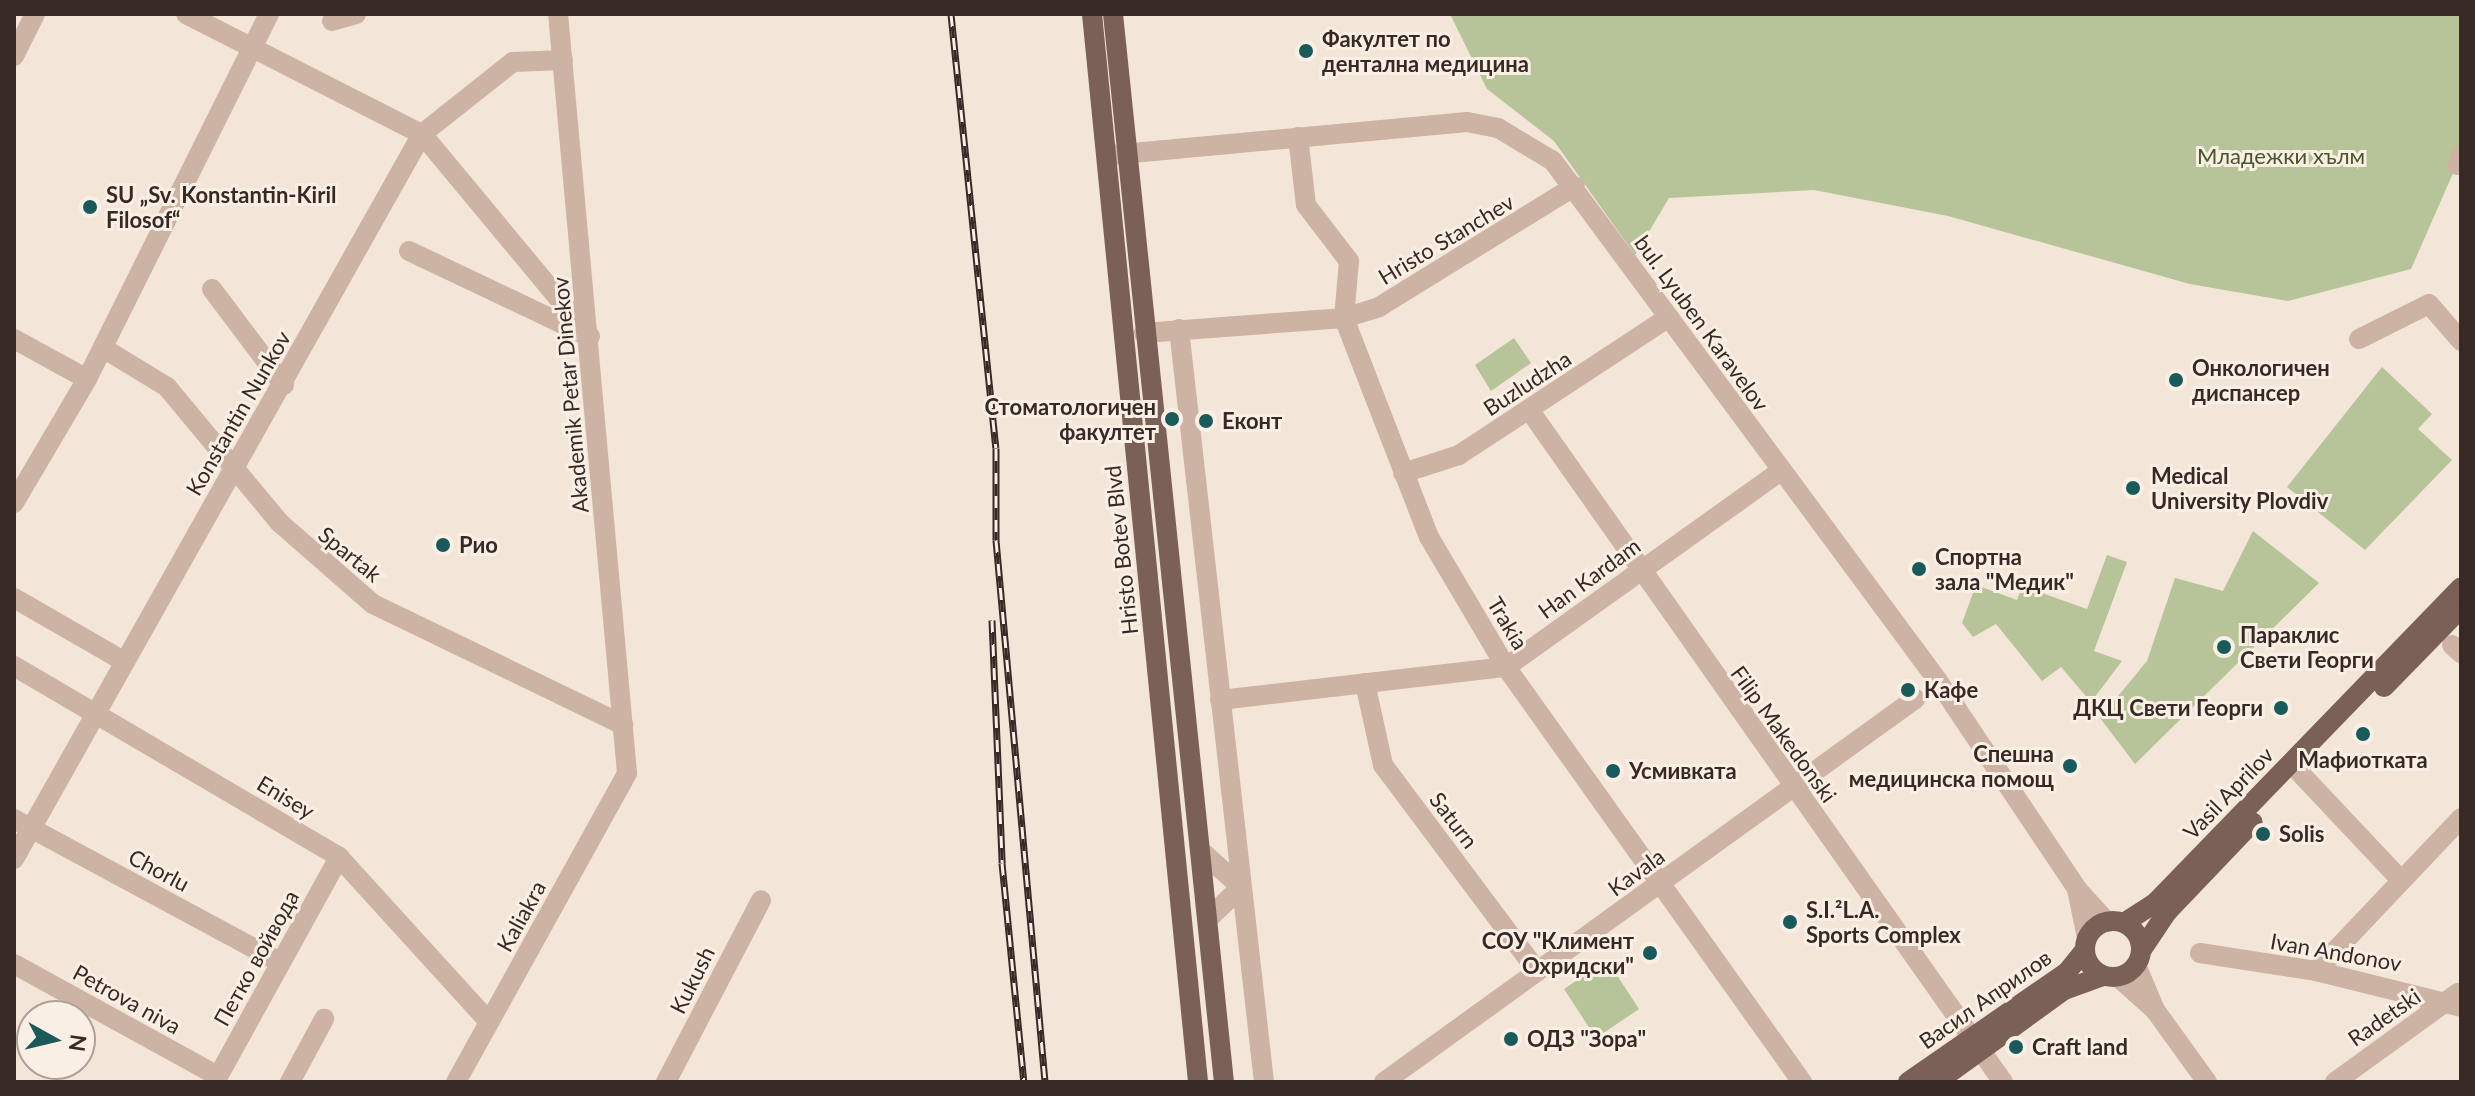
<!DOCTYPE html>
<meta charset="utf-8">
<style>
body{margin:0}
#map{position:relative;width:2475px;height:1096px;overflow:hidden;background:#f3e5d8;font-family:Lato,sans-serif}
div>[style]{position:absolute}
.green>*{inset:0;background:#b7c398}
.minor>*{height:20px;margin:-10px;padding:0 10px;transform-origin:10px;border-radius:10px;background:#ccb3a4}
.major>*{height:20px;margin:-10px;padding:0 10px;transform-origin:10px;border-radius:10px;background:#7a6056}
.major>.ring{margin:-10px;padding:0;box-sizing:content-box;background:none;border:20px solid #7a6056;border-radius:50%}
.rail>*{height:7px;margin-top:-3.5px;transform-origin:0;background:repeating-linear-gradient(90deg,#faefe5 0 12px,#372a26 0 24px);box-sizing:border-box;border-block:2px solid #372a26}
.dots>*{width:22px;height:22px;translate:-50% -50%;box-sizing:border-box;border:4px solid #faefe5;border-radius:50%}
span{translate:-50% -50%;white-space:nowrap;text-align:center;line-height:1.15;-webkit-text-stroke:6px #faefe5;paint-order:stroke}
.poi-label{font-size:22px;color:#372a26;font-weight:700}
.left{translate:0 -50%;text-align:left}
.right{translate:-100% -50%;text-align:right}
.park-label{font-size:22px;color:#485728}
.street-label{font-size:22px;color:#372a26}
.frame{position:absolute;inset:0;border:16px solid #372a26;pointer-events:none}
.north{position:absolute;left:16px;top:1000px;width:80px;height:80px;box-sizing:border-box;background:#faefe5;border:2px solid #aca099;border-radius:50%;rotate:98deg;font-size:22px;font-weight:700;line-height:32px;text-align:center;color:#372a26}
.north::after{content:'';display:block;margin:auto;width:28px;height:36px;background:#195b5b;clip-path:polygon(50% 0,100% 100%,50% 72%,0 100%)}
</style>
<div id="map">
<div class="green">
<div style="clip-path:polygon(1450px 14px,2461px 14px,2461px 155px,2411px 269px,2288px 301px,2190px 284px,1948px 216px,1814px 190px,1669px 198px,1635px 255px,1554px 141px,1487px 89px)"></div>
<div style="clip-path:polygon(1514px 338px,1531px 363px,1491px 391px,1475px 365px)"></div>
<div style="clip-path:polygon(2382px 367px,2432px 414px,2418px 429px,2452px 460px,2365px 550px,2287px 487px)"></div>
<div style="clip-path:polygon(2253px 531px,2319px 583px,2135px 764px,2100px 718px,2147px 661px,2175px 578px,2223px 591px)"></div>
<div style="clip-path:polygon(2107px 555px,2127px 562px,2094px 651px,2122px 661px,2091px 702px,2061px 667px,2042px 681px,1996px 624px,1973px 637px,1962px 623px,1976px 585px,2017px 600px,2022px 586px,2087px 609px)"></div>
<div style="clip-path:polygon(1607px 960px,1639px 1009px,1596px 1038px,1564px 989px)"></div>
</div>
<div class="minor">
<div style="left:186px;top:14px;width:265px;rotate:27deg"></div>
<div style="left:422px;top:134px;width:263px;rotate:50.3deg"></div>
<div style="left:332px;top:21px;width:25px;rotate:-16deg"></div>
<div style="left:14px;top:56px;width:47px;rotate:-63.4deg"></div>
<div style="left:1298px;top:137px;width:68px;rotate:83.3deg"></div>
<div style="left:1306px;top:205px;width:71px;rotate:52.5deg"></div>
<div style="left:1349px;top:261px;width:57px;rotate:95deg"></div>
<div style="left:1344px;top:318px;width:235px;rotate:68.8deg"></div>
<div style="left:1429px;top:537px;width:151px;rotate:59.4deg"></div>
<div style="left:1506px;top:667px;width:510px;rotate:54.5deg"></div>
<div style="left:1111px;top:155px;width:358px;rotate:-5.3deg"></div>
<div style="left:1467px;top:122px;width:32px;rotate:11deg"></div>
<div style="left:1498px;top:128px;width:64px;rotate:31deg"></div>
<div style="left:1553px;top:161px;width:647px;rotate:53.48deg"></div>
<div style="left:1938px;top:681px;width:250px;rotate:56.2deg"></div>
<div style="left:2077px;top:889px;width:50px;rotate:78.5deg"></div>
<div style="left:2457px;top:165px;width:11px;rotate:-68deg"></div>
<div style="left:409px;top:251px;width:191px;rotate:25.4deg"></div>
<div style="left:212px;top:289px;width:120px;rotate:53.1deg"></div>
<div style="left:1179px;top:329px;width:758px;rotate:83.56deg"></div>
<div style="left:1144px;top:333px;width:201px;rotate:-4.3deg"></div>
<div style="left:1344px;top:318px;width:37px;rotate:-17deg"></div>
<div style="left:1379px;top:307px;width:230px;rotate:-31.7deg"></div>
<div style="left:14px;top:339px;width:83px;rotate:28.7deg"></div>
<div style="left:2359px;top:339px;width:78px;rotate:-26.6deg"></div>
<div style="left:2429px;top:304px;width:49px;rotate:49.1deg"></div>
<div style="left:103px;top:348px;width:75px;rotate:31.4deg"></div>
<div style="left:167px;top:387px;width:177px;rotate:50.3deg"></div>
<div style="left:280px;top:523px;width:123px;rotate:41.1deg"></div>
<div style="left:373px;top:604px;width:278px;rotate:25.8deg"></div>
<div style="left:1530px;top:411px;width:821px;rotate:54.82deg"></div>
<div style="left:1403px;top:473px;width:59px;rotate:-17.8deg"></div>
<div style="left:1459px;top:455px;width:251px;rotate:-33.3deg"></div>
<div style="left:14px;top:503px;width:144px;rotate:-59.5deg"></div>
<div style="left:87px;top:379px;width:408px;rotate:-63.5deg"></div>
<div style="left:14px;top:598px;width:125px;rotate:29.9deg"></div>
<div style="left:2452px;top:645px;width:12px;rotate:42deg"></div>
<div style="left:14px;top:666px;width:377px;rotate:30.4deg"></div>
<div style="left:339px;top:857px;width:223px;rotate:47.7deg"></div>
<div style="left:1365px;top:683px;width:84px;rotate:77.6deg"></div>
<div style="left:1383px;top:765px;width:257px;rotate:53.2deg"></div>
<div style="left:1220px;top:700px;width:288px;rotate:-6.6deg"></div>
<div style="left:1506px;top:667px;width:335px;rotate:-35.5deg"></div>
<div style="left:2300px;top:773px;width:146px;rotate:46.7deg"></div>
<div style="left:14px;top:819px;width:303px;rotate:28.3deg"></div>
<div style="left:1201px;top:851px;width:54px;rotate:42deg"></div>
<div style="left:1241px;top:887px;width:46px;rotate:135.9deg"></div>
<div style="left:14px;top:859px;width:832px;rotate:-60.63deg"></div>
<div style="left:422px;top:134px;width:116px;rotate:-38.4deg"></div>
<div style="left:513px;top:62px;width:50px;rotate:-2.3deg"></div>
<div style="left:2077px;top:889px;width:45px;rotate:47.7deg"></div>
<div style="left:2200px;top:953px;width:117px;rotate:8.8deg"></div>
<div style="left:2316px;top:971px;width:149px;rotate:13.9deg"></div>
<div style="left:14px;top:964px;width:233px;rotate:28.8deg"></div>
<div style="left:2136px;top:965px;width:49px;rotate:67.1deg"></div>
<div style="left:2155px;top:1010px;width:89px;rotate:54.2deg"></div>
<div style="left:2316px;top:971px;width:211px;rotate:-46.5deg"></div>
<div style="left:2118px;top:977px;width:50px;rotate:41.7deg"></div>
<div style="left:215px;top:1082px;width:257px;rotate:-61.1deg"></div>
<div style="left:290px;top:1082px;width:72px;rotate:-61.6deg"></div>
<div style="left:456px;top:1082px;width:353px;rotate:-61deg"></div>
<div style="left:627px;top:773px;width:762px;rotate:-95.19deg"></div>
<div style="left:666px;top:1082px;width:205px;rotate:-62.4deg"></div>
<div style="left:1384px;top:1082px;width:655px;rotate:-35.8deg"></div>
<div style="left:2335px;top:1082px;width:152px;rotate:-35.9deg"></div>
</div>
<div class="major">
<div style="left:1092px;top:14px;width:1073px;rotate:84.33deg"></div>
<div style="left:1113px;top:14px;width:1074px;rotate:84.07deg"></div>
<div style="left:2384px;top:687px;width:110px;rotate:-45.7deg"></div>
<div class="ring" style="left:2085px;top:921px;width:36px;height:36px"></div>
<div style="left:2124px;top:923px;width:38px;rotate:-33deg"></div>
<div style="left:2156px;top:902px;width:438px;rotate:-45.9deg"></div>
<div style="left:2141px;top:951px;width:47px;rotate:-56.3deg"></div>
<div style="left:2167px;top:912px;width:124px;rotate:-46.3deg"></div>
<div style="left:1908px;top:1082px;width:193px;rotate:-34.7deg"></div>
<div style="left:2067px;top:972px;width:28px;rotate:-51deg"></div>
<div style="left:1937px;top:1082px;width:157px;rotate:-35.9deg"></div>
<div style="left:2064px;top:990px;width:41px;rotate:-19.7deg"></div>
</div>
<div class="rail">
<div style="left:951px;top:14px;width:436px;rotate:84.1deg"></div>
<div style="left:996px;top:448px;width:92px;rotate:90deg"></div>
<div style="left:996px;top:540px;width:544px;rotate:84.83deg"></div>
<div style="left:992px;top:620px;width:243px;rotate:87.6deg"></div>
<div style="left:1002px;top:863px;width:220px;rotate:84.3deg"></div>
</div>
<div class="dots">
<div style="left:1306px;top:51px;background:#195b5b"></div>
<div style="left:90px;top:207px;background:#195b5b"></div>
<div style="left:2176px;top:380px;background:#195b5b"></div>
<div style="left:1172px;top:419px;background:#195b5b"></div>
<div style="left:1206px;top:421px;background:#195b5b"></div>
<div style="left:2133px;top:488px;background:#195b5b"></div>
<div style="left:443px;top:545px;background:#195b5b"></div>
<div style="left:1919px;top:569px;background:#195b5b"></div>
<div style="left:2224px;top:647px;background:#195b5b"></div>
<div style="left:1908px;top:690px;background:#195b5b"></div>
<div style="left:2281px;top:708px;background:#195b5b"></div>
<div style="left:2363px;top:734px;background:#195b5b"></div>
<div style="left:2070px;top:766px;background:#195b5b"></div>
<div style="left:1613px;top:771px;background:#195b5b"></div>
<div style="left:2263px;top:834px;background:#195b5b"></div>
<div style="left:1790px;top:922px;background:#195b5b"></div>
<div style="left:1650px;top:953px;background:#195b5b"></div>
<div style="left:1511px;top:1039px;background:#195b5b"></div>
<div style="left:2016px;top:1047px;background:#195b5b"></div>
</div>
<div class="poi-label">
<span class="left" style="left:1322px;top:51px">Факултет по<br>дентална медицина</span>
<span class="left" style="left:106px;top:207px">SU „Sv. Konstantin-Kiril<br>Filosof“</span>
<span class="left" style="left:2192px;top:380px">Онкологичен<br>диспансер</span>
<span class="right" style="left:1156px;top:419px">Стоматологичен<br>факултет</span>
<span class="left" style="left:1222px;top:421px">Еконт</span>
<span class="left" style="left:2151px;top:488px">Medical<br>University Plovdiv</span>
<span class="left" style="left:459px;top:545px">Рио</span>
<span class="left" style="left:1935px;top:569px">Спортна<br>зала "Медик"</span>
<span class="left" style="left:2240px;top:647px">Параклис<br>Свети Георги</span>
<span class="left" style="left:1924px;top:690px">Кафе</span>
<span class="right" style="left:2263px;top:708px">ДКЦ Свети Георги</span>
<span class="right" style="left:2054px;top:766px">Спешна<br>медицинска помощ</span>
<span style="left:2363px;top:760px">Мафиотката</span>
<span class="left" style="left:1629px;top:771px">Усмивката</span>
<span class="left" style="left:2279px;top:834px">Solis</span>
<span class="left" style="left:1806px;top:922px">S.I.²L.A.<br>Sports Complex</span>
<span class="right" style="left:1634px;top:953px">СОУ "Климент<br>Охридски"</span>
<span class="left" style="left:1527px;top:1039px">ОДЗ "Зора"</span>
<span class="left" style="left:2032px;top:1047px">Craft land</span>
</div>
<div class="park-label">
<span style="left:2281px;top:156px">Младежки хълм</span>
</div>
<div class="street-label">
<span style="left:1446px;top:239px;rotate:-31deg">Hristo Stanchev</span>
<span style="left:1702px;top:323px;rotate:54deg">bul. Lyuben Karavelov</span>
<span style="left:1527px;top:383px;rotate:-33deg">Buzludzha</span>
<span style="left:570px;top:395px;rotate:-95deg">Akademik Petar Dinekov</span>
<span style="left:238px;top:413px;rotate:-60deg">Konstantin Nunkov</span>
<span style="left:1121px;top:550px;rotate:-96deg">Hristo Botev Blvd</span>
<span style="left:350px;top:554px;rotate:39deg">Spartak</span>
<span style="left:1589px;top:578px;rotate:-36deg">Han Kardam</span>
<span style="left:1508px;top:623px;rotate:59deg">Trakia</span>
<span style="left:1784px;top:734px;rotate:54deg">Filip Makedonski</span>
<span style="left:2228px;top:793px;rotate:-46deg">Vasil Aprilov</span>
<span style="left:286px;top:797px;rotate:31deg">Enisey</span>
<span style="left:1454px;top:820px;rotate:53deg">Saturn</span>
<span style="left:159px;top:870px;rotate:28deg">Chorlu</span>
<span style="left:1636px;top:872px;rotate:-36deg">Kavala</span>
<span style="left:521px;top:916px;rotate:-61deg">Kaliakra</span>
<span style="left:2336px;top:952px;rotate:10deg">Ivan Andonov</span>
<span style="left:256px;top:958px;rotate:-61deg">Петко войвода</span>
<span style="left:692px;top:980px;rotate:-63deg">Kukush</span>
<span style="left:127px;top:999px;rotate:29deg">Petrova niva</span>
<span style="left:1985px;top:999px;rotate:-35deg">Васил Априлов</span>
<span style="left:2384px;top:1017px;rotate:-35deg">Radetski</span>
</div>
<div class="frame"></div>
<div class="north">N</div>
</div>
